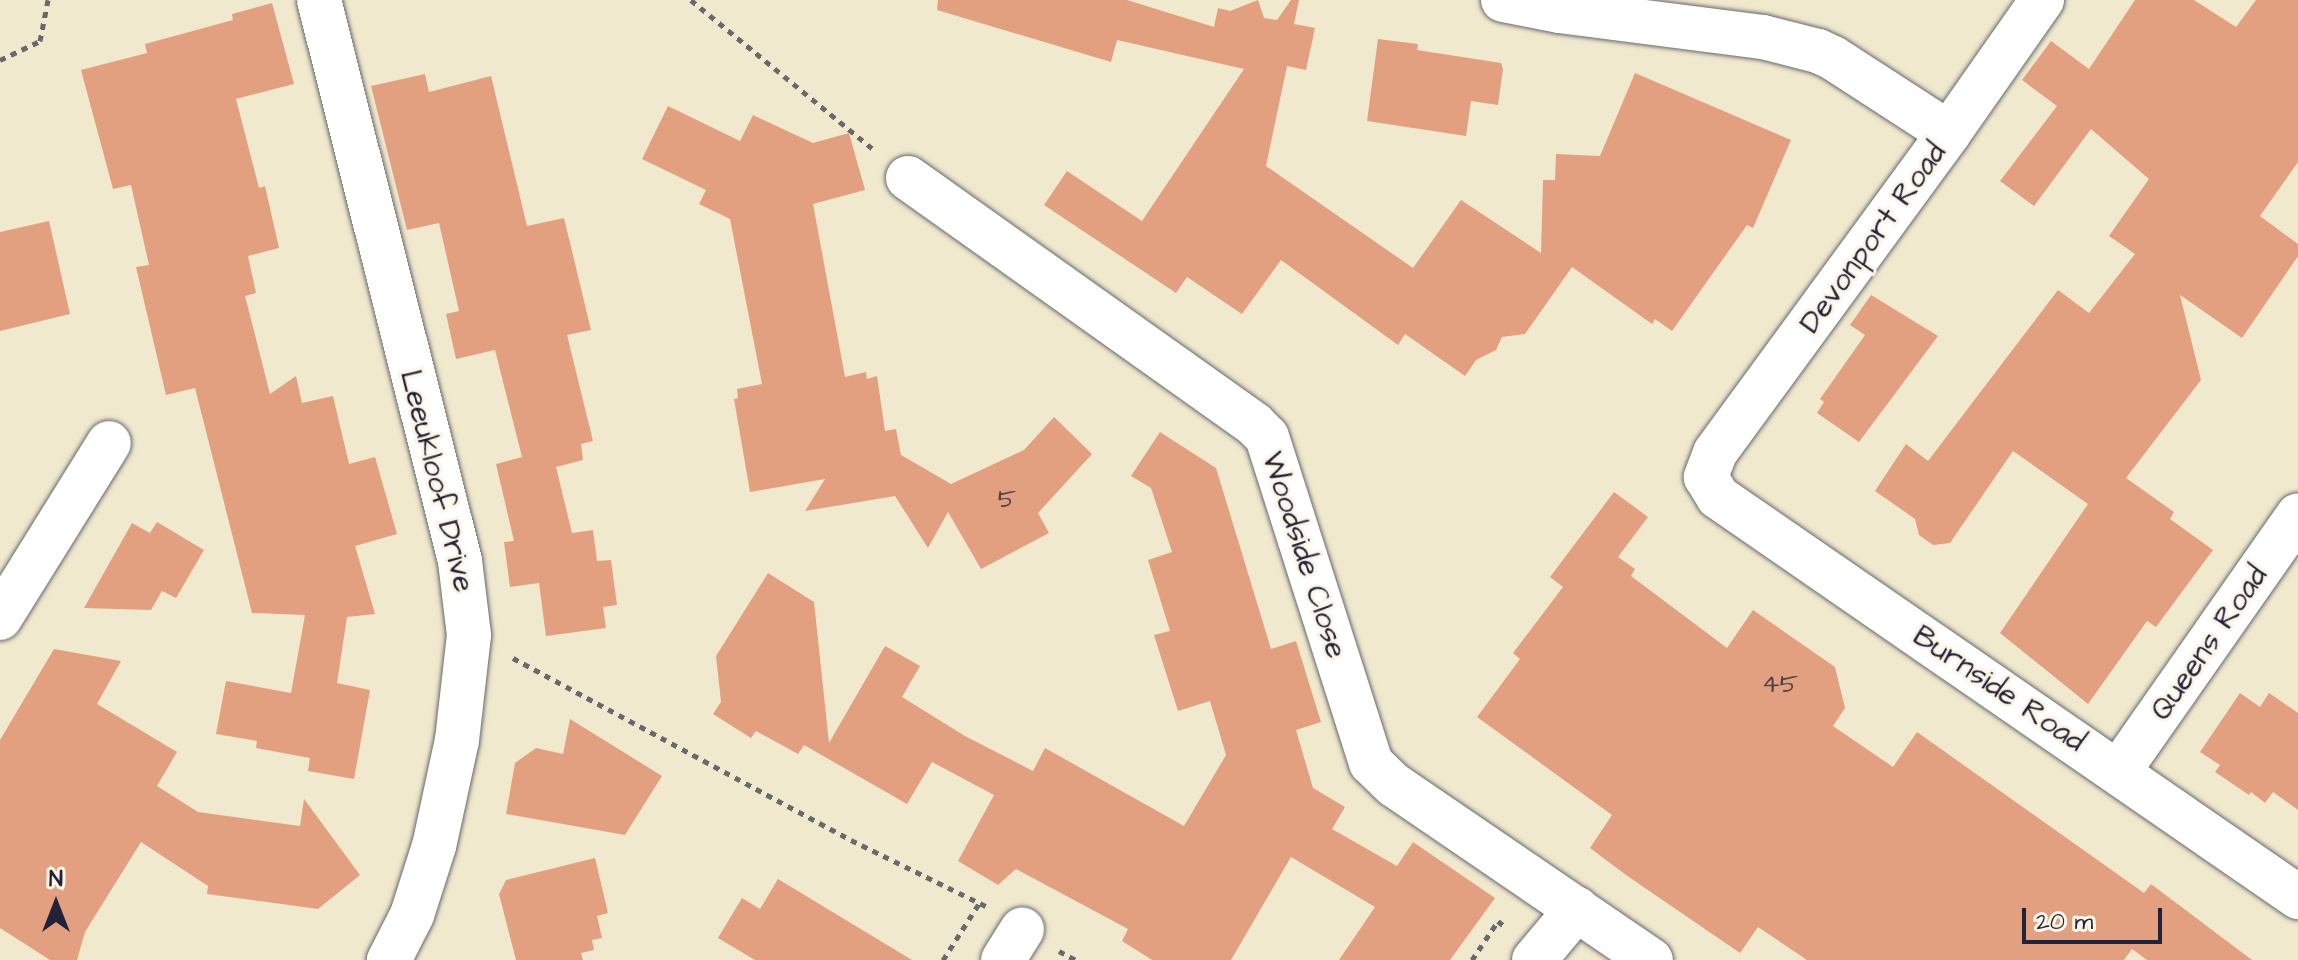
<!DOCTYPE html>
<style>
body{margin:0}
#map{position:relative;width:2298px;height:960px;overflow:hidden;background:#f0e9ce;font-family:"Architects Daughter",sans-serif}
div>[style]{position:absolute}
.building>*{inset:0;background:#e2a081}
.path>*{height:5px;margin-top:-2.5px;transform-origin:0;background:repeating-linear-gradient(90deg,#6a686e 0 6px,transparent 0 12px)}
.roads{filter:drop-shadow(0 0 2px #6a686e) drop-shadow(0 0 2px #6a686e)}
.street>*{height:44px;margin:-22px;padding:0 22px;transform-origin:22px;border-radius:22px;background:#fff}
span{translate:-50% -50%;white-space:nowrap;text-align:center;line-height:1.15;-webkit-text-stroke:6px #fcf5e5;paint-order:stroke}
.number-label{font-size:26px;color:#52424c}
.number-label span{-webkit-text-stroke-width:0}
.street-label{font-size:30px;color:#22223b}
.north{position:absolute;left:16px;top:864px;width:80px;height:80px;-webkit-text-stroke:6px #fcf5e5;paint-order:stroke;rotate:0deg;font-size:22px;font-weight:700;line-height:32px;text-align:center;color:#22223b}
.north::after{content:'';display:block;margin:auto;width:28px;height:36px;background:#22223b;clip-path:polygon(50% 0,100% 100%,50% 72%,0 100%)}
.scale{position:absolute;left:2022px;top:908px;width:140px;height:36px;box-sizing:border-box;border:4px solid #22223b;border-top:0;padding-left:10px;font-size:24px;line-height:28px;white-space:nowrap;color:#22223b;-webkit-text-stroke:6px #fcf5e5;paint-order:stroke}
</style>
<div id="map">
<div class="building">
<div style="clip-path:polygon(938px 0,1127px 0,1214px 27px,1218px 8px,1230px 11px,1258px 0,1264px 18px,1277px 20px,1291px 0,1299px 0,1294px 24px,1315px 28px,1306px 70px,1287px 66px,1266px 166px,1413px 268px,1461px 200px,1541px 253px,1543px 180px,1555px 180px,1556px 154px,1600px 156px,1635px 73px,1791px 140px,1753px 228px,1747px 225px,1672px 331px,1655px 319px,1652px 324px,1572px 267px,1525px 334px,1502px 337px,1496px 350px,1476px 360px,1465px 376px,1405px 334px,1398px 345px,1281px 260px,1242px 314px,1187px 277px,1176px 293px,1044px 205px,1067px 171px,1142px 221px,1244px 69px,1117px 40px,1111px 62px,937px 10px)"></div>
<div style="clip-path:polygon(2135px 0,2194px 0,2236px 27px,2256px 0,2298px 0,2298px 162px,2260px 216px,2298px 244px,2298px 256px,2242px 338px,2180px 295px,2201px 380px,2126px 478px,2174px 512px,2170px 519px,2213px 550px,2156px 627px,2147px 621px,2088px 704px,2000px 633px,2088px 504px,2013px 451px,1950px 543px,1933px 545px,1919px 535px,1915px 519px,1875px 491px,1906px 444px,1928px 461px,2058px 290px,2089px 313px,2135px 254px,2109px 236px,2149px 179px,2091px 129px,2034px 206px,2000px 181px,2057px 106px,2022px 80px,2051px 41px,2089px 69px)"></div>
<div style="clip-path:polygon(272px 3px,294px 84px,236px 99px,259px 188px,265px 186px,279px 248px,248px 256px,256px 293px,245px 296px,270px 394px,296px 376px,302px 403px,333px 396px,349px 464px,375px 457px,397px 534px,355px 546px,375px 614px,347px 617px,337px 683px,370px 690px,354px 779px,308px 771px,310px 758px,256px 748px,257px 741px,216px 734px,226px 681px,291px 693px,305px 615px,252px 613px,195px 388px,166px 395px,136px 267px,149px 265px,131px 185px,113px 189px,81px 70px,147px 53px,145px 44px,233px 20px,232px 14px)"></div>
<div style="clip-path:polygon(1378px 39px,1418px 44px,1417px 50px,1501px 63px,1503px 69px,1498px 105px,1471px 101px,1466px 136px,1367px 121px)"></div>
<div style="clip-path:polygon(425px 74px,429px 92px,491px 76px,527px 226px,564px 218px,591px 330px,567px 335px,593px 441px,581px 444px,583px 460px,556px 467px,572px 533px,593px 530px,597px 561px,611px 560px,617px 605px,603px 607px,606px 628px,546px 636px,539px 583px,510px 587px,504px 542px,514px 541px,496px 464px,522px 457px,495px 350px,456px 359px,446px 314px,459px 311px,439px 223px,407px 230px,371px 86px)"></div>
<div style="clip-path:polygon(668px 106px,740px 141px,753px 115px,813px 143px,849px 133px,865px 190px,813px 204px,845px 377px,866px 372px,867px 379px,877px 376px,885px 431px,896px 429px,901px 455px,951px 484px,1024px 450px,1054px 417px,1092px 454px,1038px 513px,1049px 533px,981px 569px,948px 512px,928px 548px,895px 496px,805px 511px,825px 479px,750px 492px,734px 399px,738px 398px,737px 389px,762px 384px,730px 219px,699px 204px,706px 190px,642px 159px)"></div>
<div style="clip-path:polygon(49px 221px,70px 314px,0 331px,0 232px)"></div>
<div style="clip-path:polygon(1871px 295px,1938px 336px,1859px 442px,1817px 413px,1824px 402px,1820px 399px,1865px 335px,1850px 325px)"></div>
<div style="clip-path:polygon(1160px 432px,1216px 468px,1271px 649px,1296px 641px,1321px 722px,1296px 730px,1313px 788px,1345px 807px,1332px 829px,1397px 866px,1413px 842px,1495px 898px,1450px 960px,1339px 960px,1375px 907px,1291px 857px,1231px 960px,1152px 960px,1122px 941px,1128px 929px,1016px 869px,998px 885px,958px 861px,994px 795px,932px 762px,907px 804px,804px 745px,798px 754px,756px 731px,751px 738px,713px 714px,721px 702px,716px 656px,768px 573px,814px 602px,829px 743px,885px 646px,920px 666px,902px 697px,965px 736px,1033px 771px,1045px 748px,1184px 826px,1226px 755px,1210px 701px,1178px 711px,1154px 635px,1170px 631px,1148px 560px,1172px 552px,1151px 488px,1131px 476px)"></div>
<div style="clip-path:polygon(1614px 492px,1648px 517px,1618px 557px,1635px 569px,1631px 576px,1727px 648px,1753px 610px,1835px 667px,1845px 708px,1833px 726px,1893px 767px,1917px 732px,2144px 893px,2151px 884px,2252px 960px,2147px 960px,2132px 949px,2124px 960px,1807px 960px,1758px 927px,1740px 953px,1626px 875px,1590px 848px,1612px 815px,1477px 717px,1520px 659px,1513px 653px,1563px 587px,1550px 577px)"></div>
<div style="clip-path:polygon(157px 522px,204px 550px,176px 598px,162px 591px,151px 610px,84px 608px,132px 523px,150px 533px)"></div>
<div style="clip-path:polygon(54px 649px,121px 661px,97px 704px,177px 752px,157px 786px,198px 812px,300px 826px,304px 799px,360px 875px,318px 909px,207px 894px,208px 886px,141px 842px,85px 932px,77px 960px,50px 960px,0 928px,0 740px)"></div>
<div style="clip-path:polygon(2240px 693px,2260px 707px,2269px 693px,2298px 713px,2298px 810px,2273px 792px,2265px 803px,2251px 792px,2249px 795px,2215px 772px,2220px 765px,2200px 752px)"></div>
<div style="clip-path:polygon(570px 719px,662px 776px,625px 835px,506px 814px,515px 763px,536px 748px,563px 754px)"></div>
<div style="clip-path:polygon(595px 858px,608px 913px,597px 916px,602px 938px,592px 940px,594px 950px,581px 953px,583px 960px,516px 960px,499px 894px,506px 880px)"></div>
<div style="clip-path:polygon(778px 879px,912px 960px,755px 960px,718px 938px,742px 898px,760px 909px)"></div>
</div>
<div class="path">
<div style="left:691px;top:0;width:235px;rotate:39.3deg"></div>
<div style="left:0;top:60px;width:44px;rotate:-25.4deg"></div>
<div style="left:40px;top:41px;width:42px;rotate:-79deg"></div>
<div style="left:513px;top:658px;width:384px;rotate:28.3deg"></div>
<div style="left:851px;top:840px;width:150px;rotate:26.1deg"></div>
<div style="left:1059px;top:951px;width:19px;rotate:28deg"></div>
<div style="left:943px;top:960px;width:69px;rotate:-57.5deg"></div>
<div style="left:1472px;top:960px;width:47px;rotate:-56.3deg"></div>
<div style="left:1498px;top:921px;width:8px;rotate:40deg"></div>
</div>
<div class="roads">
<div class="street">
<div style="left:319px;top:0;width:578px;rotate:75.89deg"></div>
<div style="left:460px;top:561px;width:75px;rotate:83.1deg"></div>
<div style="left:469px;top:635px;width:106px;rotate:96.5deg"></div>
<div style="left:457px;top:740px;width:108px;rotate:102.2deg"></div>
<div style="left:434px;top:846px;width:72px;rotate:107.7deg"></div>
<div style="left:412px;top:915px;width:51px;rotate:117.1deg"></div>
<div style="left:1503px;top:0;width:57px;rotate:11.1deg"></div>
<div style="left:1559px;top:11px;width:206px;rotate:7.3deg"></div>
<div style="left:1763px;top:37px;width:57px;rotate:14.3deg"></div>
<div style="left:1818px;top:51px;width:17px;rotate:25deg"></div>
<div style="left:1833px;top:58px;width:138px;rotate:32.9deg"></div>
<div style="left:2042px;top:0;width:162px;rotate:125deg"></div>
<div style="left:1949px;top:133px;width:396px;rotate:126.2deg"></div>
<div style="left:1715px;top:453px;width:26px;rotate:111deg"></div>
<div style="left:1706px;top:477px;width:23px;rotate:59deg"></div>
<div style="left:1718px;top:497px;width:705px;rotate:34.59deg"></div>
<div style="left:908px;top:178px;width:425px;rotate:35.4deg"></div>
<div style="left:1254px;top:424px;width:18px;rotate:45deg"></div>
<div style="left:1267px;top:437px;width:342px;rotate:72.3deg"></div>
<div style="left:1371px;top:763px;width:32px;rotate:44deg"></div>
<div style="left:1394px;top:785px;width:311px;rotate:34.3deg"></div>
<div style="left:0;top:618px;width:206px;rotate:-58.1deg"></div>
<div style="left:2119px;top:771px;width:312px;rotate:-55deg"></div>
<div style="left:1003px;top:960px;width:36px;rotate:-58deg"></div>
<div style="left:1534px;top:960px;width:67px;rotate:-49.9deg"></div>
</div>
</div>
<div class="number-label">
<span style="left:1007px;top:500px">5</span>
<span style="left:1780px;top:685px">45</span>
</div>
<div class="street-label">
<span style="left:1873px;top:238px;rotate:-54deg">Devonport Road</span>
<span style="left:437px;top:481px;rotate:76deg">Leeukloof Drive</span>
<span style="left:1304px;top:555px;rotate:72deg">Woodside Close</span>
<span style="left:2209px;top:643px;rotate:-55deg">Queens Road</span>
<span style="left:1999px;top:689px;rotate:34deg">Burnside Road</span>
</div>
<div class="north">N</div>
<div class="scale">20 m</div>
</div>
